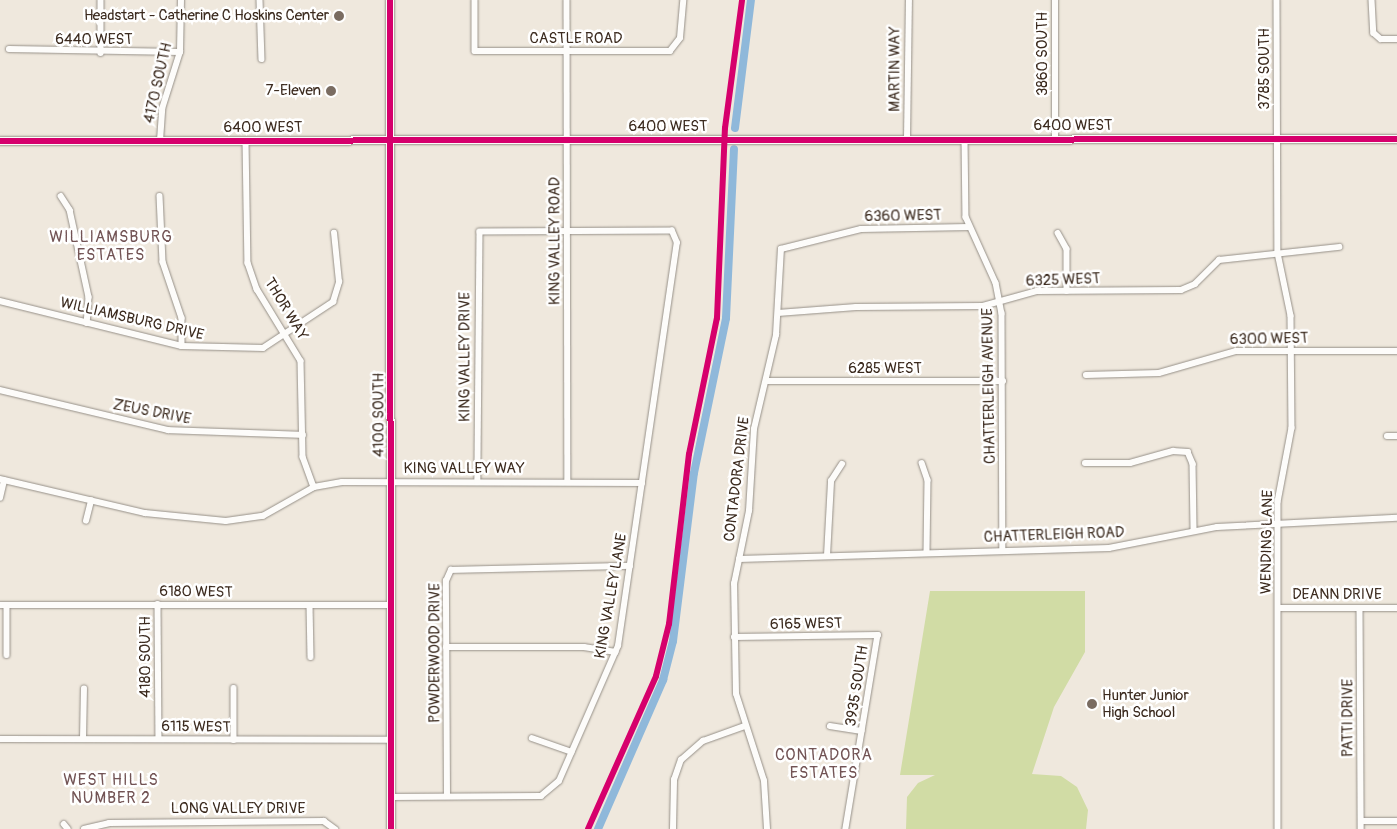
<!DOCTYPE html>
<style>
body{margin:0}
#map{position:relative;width:1397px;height:829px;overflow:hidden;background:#efe8dd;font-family:Pangolin,sans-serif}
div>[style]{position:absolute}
.green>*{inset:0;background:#d1dca5}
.canal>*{height:8px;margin:-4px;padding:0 4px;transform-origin:4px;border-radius:4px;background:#8fb8da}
.roads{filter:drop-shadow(0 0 1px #969088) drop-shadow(0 0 1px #969088)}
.street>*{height:5.5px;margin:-2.75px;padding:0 2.75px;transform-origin:2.75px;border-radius:2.75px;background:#fdfcfa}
.secondary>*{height:8px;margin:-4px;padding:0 4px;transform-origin:4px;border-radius:4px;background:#fdfcfa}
.cycleway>*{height:6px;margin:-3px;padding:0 3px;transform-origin:3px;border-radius:3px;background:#d6006c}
.dots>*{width:14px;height:14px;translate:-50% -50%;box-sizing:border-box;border:2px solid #fff;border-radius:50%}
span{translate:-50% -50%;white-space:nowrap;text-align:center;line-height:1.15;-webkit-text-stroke:5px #fff;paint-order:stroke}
.poi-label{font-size:15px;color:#3b2a1e}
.right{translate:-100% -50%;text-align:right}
.left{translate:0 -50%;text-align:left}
.street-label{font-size:15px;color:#3b2a1e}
.neighbourhood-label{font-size:16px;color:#725354;letter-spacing:1px}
</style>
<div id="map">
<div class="green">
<div style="clip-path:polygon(930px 591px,1085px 591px,1085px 652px,1054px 707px,1032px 774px,1061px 776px,1077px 787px,1088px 810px,1086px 829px,906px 829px,907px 797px,918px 783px,935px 775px,900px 775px)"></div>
</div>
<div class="canal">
<div style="left:735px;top:128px;width:129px;rotate:-82.9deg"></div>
<div style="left:598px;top:829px;width:163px;rotate:-66.4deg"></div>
<div style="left:663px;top:680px;width:40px;rotate:-75.6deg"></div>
<div style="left:673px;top:641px;width:169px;rotate:-82.9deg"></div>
<div style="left:694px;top:473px;width:158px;rotate:-78.3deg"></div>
<div style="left:726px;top:318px;width:169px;rotate:-87.3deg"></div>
</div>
<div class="roads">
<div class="street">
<div style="left:101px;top:0;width:53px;rotate:90deg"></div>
<div style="left:260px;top:0;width:59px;rotate:88.1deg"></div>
<div style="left:475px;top:0;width:51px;rotate:90deg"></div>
<div style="left:475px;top:51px;width:195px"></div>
<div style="left:670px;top:51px;width:16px;rotate:-52deg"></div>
<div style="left:680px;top:38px;width:38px;rotate:-85deg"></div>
<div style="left:567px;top:0;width:482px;rotate:89.9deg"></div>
<div style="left:1277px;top:0;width:253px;rotate:89.8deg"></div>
<div style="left:1278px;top:253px;width:64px;rotate:78.3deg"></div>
<div style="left:1291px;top:316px;width:112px;rotate:89.5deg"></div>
<div style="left:1292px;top:428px;width:75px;rotate:100.7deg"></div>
<div style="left:1278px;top:502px;width:327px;rotate:90deg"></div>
<div style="left:1372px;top:0;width:33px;rotate:87deg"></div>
<div style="left:1374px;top:33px;width:9px;rotate:41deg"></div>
<div style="left:1381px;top:39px;width:16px"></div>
<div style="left:9px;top:49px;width:171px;rotate:1deg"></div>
<div style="left:907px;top:139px;width:139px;rotate:-89.2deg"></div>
<div style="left:965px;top:139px;width:78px;rotate:89.3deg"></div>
<div style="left:966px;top:217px;width:72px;rotate:65.6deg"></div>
<div style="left:996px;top:283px;width:31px;rotate:79deg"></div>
<div style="left:1002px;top:313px;width:237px;rotate:89.8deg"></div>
<div style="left:1055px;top:139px;width:139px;rotate:-90deg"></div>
<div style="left:160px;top:141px;width:32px;rotate:-86deg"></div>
<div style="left:162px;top:109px;width:60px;rotate:-72.5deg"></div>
<div style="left:180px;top:52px;width:52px;rotate:-88.9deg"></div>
<div style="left:246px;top:141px;width:122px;rotate:89.1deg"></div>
<div style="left:248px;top:263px;width:28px;rotate:71deg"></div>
<div style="left:257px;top:289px;width:84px;rotate:58.6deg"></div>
<div style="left:301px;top:361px;width:96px;rotate:88.8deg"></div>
<div style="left:303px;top:457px;width:32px;rotate:70deg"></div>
<div style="left:61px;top:196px;width:17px;rotate:57deg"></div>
<div style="left:70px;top:210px;width:89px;rotate:77.7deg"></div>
<div style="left:89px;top:297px;width:26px;rotate:94deg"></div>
<div style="left:160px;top:196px;width:66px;rotate:87.4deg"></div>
<div style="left:163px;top:262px;width:59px;rotate:71.3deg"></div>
<div style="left:182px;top:318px;width:28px;rotate:90deg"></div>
<div style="left:1058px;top:233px;width:18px;rotate:61deg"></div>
<div style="left:1067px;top:249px;width:42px;rotate:90deg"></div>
<div style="left:0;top:301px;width:187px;rotate:13.9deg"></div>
<div style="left:182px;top:346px;width:81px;rotate:1.4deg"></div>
<div style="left:263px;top:348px;width:84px;rotate:-33.3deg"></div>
<div style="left:333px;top:302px;width:21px;rotate:-73deg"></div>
<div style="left:339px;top:282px;width:49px;rotate:-95.8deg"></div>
<div style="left:778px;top:313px;width:78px;rotate:-4.4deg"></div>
<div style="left:856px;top:307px;width:127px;rotate:-0.5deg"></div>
<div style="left:983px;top:306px;width:56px;rotate:-15.5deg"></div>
<div style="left:1037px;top:291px;width:144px;rotate:-0.4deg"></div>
<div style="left:1181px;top:290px;width:15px;rotate:-23deg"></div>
<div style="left:1195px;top:284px;width:34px;rotate:-45deg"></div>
<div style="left:1219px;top:260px;width:121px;rotate:-6.2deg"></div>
<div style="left:1086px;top:375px;width:73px;rotate:-1.6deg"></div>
<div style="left:1159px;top:373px;width:80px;rotate:-15.9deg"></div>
<div style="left:1236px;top:351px;width:161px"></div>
<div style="left:767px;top:381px;width:236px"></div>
<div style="left:0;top:390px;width:173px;rotate:13.4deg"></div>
<div style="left:168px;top:430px;width:135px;rotate:2.1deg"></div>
<div style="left:1387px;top:436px;width:10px"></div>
<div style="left:922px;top:463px;width:18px;rotate:71deg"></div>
<div style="left:928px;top:480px;width:71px;rotate:90.8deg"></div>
<div style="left:1085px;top:463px;width:45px"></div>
<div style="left:1130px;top:463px;width:45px;rotate:-15.6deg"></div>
<div style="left:1173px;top:451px;width:15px;rotate:4deg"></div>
<div style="left:1188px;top:452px;width:13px;rotate:67deg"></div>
<div style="left:1193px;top:464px;width:67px;rotate:89.1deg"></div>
<div style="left:0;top:479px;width:149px;rotate:13.2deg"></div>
<div style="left:145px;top:513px;width:81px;rotate:5.6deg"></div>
<div style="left:226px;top:521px;width:37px;rotate:-8deg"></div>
<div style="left:263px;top:516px;width:59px;rotate:-29.6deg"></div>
<div style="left:314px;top:487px;width:28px;rotate:-10deg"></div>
<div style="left:342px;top:482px;width:300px;rotate:0.2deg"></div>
<div style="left:0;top:498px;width:18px;rotate:-77deg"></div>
<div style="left:86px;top:521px;width:21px;rotate:-76deg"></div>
<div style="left:827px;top:556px;width:75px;rotate:-86.9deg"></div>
<div style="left:831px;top:481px;width:20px;rotate:-57deg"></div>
<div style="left:739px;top:559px;width:370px;rotate:-1.7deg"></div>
<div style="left:1109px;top:548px;width:110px;rotate:-11deg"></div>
<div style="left:1217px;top:527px;width:180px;rotate:-2.9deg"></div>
<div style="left:158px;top:604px;width:135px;rotate:89.6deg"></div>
<div style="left:0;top:605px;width:391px"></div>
<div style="left:7px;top:605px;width:50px;rotate:90deg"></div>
<div style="left:310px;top:605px;width:52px;rotate:88.9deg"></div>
<div style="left:1278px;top:608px;width:119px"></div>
<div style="left:1360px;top:608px;width:221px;rotate:89.7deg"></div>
<div style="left:734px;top:637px;width:144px;rotate:-0.8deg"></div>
<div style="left:878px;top:635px;width:197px;rotate:99.4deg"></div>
<div style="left:446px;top:647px;width:138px"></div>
<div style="left:584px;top:647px;width:32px;rotate:9deg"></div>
<div style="left:234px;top:688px;width:52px;rotate:90deg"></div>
<div style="left:830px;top:726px;width:32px;rotate:9deg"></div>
<div style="left:532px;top:738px;width:42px;rotate:19.3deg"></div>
<div style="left:0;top:739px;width:391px;rotate:0.1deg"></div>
<div style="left:83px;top:739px;width:50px;rotate:-88.9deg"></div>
<div style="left:447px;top:796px;width:215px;rotate:-90.3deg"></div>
<div style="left:446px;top:581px;width:12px;rotate:-66deg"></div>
<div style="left:451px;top:570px;width:179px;rotate:-1.3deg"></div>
<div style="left:391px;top:797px;width:150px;rotate:-0.4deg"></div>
<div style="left:541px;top:796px;width:23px;rotate:-40deg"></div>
<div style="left:559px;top:781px;width:147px;rotate:-66.4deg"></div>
<div style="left:618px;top:646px;width:407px;rotate:-81.7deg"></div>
<div style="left:677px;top:243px;width:13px;rotate:-113deg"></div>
<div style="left:672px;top:231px;width:192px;rotate:179.7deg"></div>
<div style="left:480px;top:232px;width:250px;rotate:90.5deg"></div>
<div style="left:1361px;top:821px;width:36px"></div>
<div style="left:64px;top:824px;width:6px;rotate:51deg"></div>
<div style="left:84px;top:829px;width:26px;rotate:-13deg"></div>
<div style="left:109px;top:823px;width:215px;rotate:-0.5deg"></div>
<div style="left:324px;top:821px;width:14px;rotate:36deg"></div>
<div style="left:673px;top:829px;width:49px;rotate:-88.8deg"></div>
<div style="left:674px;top:780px;width:21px;rotate:-71deg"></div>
<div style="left:681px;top:760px;width:29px;rotate:-41deg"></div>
<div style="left:703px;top:741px;width:45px;rotate:-19.7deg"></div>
<div style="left:767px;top:829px;width:48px;rotate:-93.6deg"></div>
<div style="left:764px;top:781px;width:91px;rotate:-107.8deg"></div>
<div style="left:736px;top:694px;width:110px;rotate:-91deg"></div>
<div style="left:734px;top:584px;width:75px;rotate:-78.4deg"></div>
<div style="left:749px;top:511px;width:82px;rotate:-86.5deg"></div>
<div style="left:754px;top:429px;width:97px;rotate:-76.8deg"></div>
<div style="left:776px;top:335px;width:86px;rotate:-86.7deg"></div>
<div style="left:781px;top:249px;width:82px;rotate:-14deg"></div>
<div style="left:861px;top:229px;width:108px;rotate:-1.1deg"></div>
</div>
<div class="secondary">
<div style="left:390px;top:0;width:829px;rotate:89.93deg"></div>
<div style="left:0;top:141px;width:1397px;rotate:-0.08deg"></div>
</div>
</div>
<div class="cycleway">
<div style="left:390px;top:0;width:829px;rotate:89.93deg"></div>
<div style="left:0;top:141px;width:1397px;rotate:-0.08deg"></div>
<div style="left:588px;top:829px;width:167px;rotate:-66deg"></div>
<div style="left:656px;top:676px;width:54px;rotate:-76deg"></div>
<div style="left:669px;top:624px;width:171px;rotate:-83.3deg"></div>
<div style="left:689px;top:454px;width:139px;rotate:-78.4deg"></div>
<div style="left:717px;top:318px;width:190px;rotate:-87.6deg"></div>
<div style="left:725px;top:128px;width:129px;rotate:-82.4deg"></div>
</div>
<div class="dots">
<div style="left:339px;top:16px;background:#7a6c61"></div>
<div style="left:331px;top:91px;background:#7a6c61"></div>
<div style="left:1092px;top:704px;background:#7a6c61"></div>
</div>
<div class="poi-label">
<span class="right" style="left:329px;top:16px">Headstart - Catherine C Hoskins Center</span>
<span class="right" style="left:321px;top:91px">7-Eleven</span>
<span class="left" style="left:1102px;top:704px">Hunter Junior<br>High School</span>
</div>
<div class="street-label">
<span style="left:576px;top:39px">CASTLE ROAD</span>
<span style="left:94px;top:40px">6440 WEST</span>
<span style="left:1043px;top:54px;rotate:-90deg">3860 SOUTH</span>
<span style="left:895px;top:69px;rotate:-90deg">MARTIN WAY</span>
<span style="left:1265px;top:69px;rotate:-90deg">3785 SOUTH</span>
<span style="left:158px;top:83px;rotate:-77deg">4170 SOUTH</span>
<span style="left:1073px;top:126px">6400 WEST</span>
<span style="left:668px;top:127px">6400 WEST</span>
<span style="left:263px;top:128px">6400 WEST</span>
<span style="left:903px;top:216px;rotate:-1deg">6360 WEST</span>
<span style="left:555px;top:241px;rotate:-90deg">KING VALLEY ROAD</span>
<span style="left:1063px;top:280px;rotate:-2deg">6325 WEST</span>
<span style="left:286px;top:309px;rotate:59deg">THOR WAY</span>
<span style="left:132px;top:319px;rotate:13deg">WILLIAMSBURG DRIVE</span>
<span style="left:1269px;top:339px;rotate:-1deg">6300 WEST</span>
<span style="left:465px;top:357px;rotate:-90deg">KING VALLEY DRIVE</span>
<span style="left:885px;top:369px">6285 WEST</span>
<span style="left:989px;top:386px;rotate:-91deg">CHATTERLEIGH AVENUE</span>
<span style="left:152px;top:412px;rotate:11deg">ZEUS DRIVE</span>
<span style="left:379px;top:415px;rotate:-90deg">4100 SOUTH</span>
<span style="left:464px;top:469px">KING VALLEY WAY</span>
<span style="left:737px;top:479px;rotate:-83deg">CONTADORA DRIVE</span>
<span style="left:1054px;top:535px;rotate:-2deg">CHATTERLEIGH ROAD</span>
<span style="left:1267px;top:542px;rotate:-89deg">WENDING LANE</span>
<span style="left:196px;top:592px;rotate:1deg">6180 WEST</span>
<span style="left:1337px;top:595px">DEANN DRIVE</span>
<span style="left:611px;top:596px;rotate:-80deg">KING VALLEY LANE</span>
<span style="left:806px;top:624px;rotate:-1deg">6165 WEST</span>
<span style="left:435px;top:653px;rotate:-90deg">POWDERWOOD DRIVE</span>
<span style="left:146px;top:657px;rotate:-90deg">4180 SOUTH</span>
<span style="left:857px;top:686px;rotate:-81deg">3935 SOUTH</span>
<span style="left:1348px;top:718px;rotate:-90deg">PATTI DRIVE</span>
<span style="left:196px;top:727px;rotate:1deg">6115 WEST</span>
<span style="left:238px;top:809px">LONG VALLEY DRIVE</span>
</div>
<div class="neighbourhood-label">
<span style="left:111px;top:246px">WILLIAMSBURG<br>ESTATES</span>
<span style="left:824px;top:764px">CONTADORA<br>ESTATES</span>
<span style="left:111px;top:789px">WEST HILLS<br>NUMBER 2</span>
</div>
</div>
